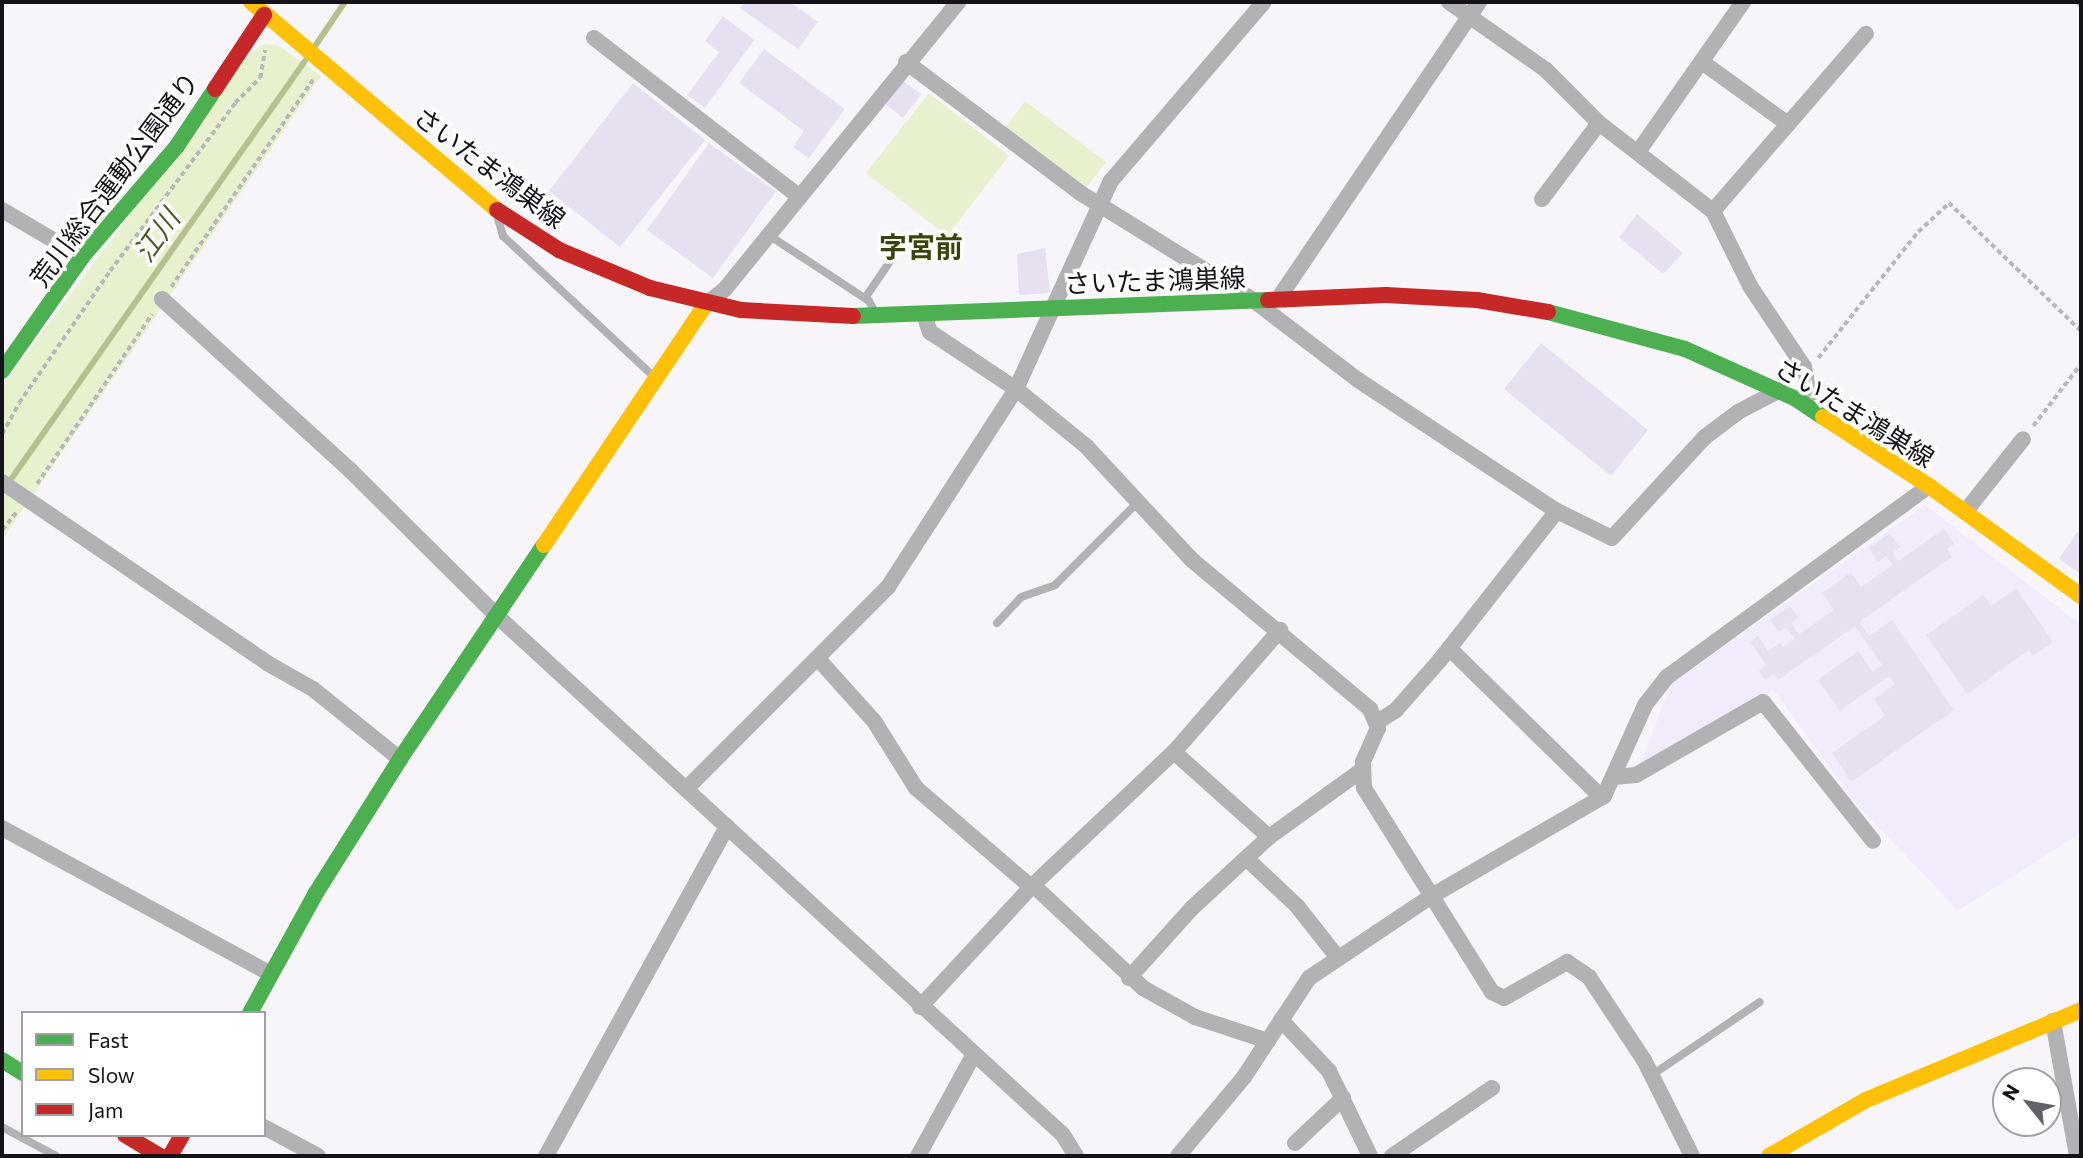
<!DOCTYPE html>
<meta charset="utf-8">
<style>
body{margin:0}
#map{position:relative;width:2083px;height:1158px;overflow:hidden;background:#f7f5fa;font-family:Commissioner,"Noto Sans JP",sans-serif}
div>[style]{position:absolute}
.built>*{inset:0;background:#f2ebfb}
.green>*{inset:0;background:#e8f1cd}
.stream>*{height:6px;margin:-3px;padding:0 3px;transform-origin:3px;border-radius:3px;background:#b5c08e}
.building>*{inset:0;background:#e6e0f0}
.path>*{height:3.5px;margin-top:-1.75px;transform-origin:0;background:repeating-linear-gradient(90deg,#b8b7b9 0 5px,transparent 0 8.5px)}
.lane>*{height:8px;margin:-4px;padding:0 4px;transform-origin:4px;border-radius:4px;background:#b2b1b4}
.street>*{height:16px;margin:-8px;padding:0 8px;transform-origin:8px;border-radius:8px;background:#b2b1b4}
.fast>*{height:16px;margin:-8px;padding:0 8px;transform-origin:8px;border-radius:8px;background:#4caf50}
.slow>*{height:16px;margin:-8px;padding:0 8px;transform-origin:8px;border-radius:8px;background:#ffc107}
.jam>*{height:16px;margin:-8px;padding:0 8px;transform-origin:8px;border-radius:8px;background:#c62828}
span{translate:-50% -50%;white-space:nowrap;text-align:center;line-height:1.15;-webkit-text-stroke:7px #fff;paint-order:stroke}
.street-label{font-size:26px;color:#16121a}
.water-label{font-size:28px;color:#4d5821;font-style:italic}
.neighbourhood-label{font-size:28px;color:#3a4409;font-weight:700}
.frame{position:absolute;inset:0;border:4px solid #16121a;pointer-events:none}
.legend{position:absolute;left:21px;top:1011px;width:245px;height:126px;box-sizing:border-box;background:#fff;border:2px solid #a2a0a3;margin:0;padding:9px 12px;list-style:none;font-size:21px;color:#16121a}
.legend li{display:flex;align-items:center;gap:14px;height:35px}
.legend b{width:35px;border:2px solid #a2a0a3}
.north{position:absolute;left:1992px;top:1067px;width:70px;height:70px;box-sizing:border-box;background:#fff;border:2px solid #a2a0a3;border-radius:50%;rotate:301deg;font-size:19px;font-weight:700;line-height:28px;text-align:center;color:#16121a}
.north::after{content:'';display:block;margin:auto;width:24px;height:32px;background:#656168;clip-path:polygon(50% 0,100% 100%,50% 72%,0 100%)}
</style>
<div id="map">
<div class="built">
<div style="clip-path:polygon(1925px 505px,2081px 625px,2081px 833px,1958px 911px,1853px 800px,1773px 689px,1638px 770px,1671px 684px)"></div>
</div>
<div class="green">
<div style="clip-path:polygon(263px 44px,278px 45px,321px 76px,2px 540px,2px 386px,250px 54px)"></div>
<div style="clip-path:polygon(929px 93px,1009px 156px,947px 236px,866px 173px)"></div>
<div style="clip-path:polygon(1025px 101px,1106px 162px,1086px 188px,1005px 128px)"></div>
</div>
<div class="stream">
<div style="left:313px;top:49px;width:57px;rotate:-55.8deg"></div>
<div style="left:2px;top:492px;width:530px;rotate:-54.9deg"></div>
</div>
<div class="building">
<div style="clip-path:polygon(745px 2px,790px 2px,818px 22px,798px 49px,740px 8px)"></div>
<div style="clip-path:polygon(723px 16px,754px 40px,705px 108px,687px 95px,719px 52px,705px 41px)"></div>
<div style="clip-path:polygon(764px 49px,845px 109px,809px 158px,793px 147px,804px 131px,739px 83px)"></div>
<div style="clip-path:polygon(903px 81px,921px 94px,903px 118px,885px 104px)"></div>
<div style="clip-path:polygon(633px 83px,705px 140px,620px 247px,549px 191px)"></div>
<div style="clip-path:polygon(709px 143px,776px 191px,713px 278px,647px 230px)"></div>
<div style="clip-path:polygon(1637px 214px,1683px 253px,1663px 274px,1619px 237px)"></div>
<div style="clip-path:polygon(1045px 248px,1050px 293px,1019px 295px,1017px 254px)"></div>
<div style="clip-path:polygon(1541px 343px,1648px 430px,1611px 476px,1504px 389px)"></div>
<div style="clip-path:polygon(1944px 529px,1954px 544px,1947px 549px,1952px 557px,1859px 622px,1869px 636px,1892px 620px,1954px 710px,1851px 782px,1832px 753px,1885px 716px,1874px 699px,1895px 684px,1889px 676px,1840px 711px,1818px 680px,1858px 651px,1873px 672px,1882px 665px,1855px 626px,1778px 680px,1773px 674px,1765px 680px,1759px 671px,1766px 665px,1750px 642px,1758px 636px,1768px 651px,1780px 643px,1783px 647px,1795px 639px,1786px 627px,1779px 632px,1770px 620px,1790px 606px,1798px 618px,1791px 623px,1799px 634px,1834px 610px,1822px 593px,1851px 572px,1861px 587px,1893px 565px,1886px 556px,1878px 562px,1869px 548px,1890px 533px,1900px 547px,1893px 553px,1898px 561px)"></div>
<div style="clip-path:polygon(2077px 532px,2081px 535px,2081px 574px,2059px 559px)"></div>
<div style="clip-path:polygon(2016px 588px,2053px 642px,2033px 656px,2029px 650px,1967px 694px,1926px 635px,1984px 595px,1991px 606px)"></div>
</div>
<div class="path">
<div style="left:2077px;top:2px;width:6px;rotate:45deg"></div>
<div style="left:171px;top:287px;width:251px;rotate:-55.6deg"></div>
<div style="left:1818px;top:358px;width:161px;rotate:-51.6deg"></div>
<div style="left:1918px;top:232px;width:42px;rotate:-43.1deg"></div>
<div style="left:1949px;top:203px;width:184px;rotate:44.1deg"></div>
<div style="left:2033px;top:426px;width:78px;rotate:-52.3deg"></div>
<div style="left:2px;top:434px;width:35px;rotate:-61deg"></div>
<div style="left:19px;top:403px;width:160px;rotate:-55.4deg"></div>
<div style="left:110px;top:271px;width:209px;rotate:-53.3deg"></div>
<div style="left:235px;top:103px;width:35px;rotate:-45deg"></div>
<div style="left:260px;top:78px;width:28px;rotate:-80deg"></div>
<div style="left:37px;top:484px;width:205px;rotate:-55.9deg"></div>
<div style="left:2px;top:530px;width:22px;rotate:-51deg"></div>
</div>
<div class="lane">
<div style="left:497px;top:215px;width:22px;rotate:74deg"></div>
<div style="left:503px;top:236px;width:207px;rotate:43deg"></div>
<div style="left:767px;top:234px;width:122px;rotate:33.3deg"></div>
<div style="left:869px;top:301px;width:10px;rotate:61deg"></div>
<div style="left:865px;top:298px;width:50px;rotate:-55.7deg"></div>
<div style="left:997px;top:623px;width:35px;rotate:-47deg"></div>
<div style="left:1021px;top:597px;width:36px;rotate:-19deg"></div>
<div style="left:1055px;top:585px;width:117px;rotate:-45deg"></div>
<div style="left:1652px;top:1075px;width:130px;rotate:-34.1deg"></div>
<div style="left:2px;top:1127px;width:61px;rotate:28.2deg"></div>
</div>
<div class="street">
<div style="left:1449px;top:2px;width:118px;rotate:35deg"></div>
<div style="left:1546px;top:70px;width:75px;rotate:45deg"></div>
<div style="left:1599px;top:123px;width:144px;rotate:37.7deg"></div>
<div style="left:1713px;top:211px;width:84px;rotate:63.7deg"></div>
<div style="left:1750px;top:286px;width:97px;rotate:56.3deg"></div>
<div style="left:1804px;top:367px;width:42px;rotate:77.6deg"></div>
<div style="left:594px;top:38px;width:257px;rotate:37.7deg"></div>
<div style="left:906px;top:62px;width:220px;rotate:36.9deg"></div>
<div style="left:1082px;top:194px;width:201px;rotate:31.8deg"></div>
<div style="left:1253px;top:300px;width:132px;rotate:37.3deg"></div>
<div style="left:1358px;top:380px;width:238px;rotate:33.4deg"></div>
<div style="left:1702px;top:62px;width:106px;rotate:35.8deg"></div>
<div style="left:1638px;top:152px;width:183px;rotate:-55deg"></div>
<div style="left:1542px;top:199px;width:95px;rotate:-53.1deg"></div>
<div style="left:2px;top:210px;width:93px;rotate:30.4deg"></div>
<div style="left:1713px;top:211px;width:234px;rotate:-49.2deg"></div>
<div style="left:162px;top:299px;width:256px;rotate:42.3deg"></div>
<div style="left:351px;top:471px;width:204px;rotate:44.8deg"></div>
<div style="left:496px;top:615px;width:769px;rotate:42.52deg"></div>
<div style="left:1063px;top:1135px;width:25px;rotate:58deg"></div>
<div style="left:1278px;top:299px;width:359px;rotate:-55.9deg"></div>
<div style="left:706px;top:304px;width:24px;rotate:-38deg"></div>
<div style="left:725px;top:289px;width:370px;rotate:-50.9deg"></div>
<div style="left:924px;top:314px;width:19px;rotate:72deg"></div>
<div style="left:930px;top:332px;width:103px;rotate:33.5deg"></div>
<div style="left:1016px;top:389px;width:90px;rotate:39.2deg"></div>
<div style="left:1086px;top:446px;width:156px;rotate:47.1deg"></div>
<div style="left:1192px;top:560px;width:232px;rotate:39.9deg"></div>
<div style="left:1370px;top:709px;width:21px;rotate:67deg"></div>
<div style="left:1378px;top:728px;width:37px;rotate:114deg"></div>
<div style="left:1363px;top:762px;width:26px;rotate:88deg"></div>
<div style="left:1364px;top:788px;width:241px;rotate:57.9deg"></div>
<div style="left:1492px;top:992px;width:13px;rotate:27deg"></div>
<div style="left:1504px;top:998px;width:73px;rotate:-29.7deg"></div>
<div style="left:1567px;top:962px;width:27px;rotate:34deg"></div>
<div style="left:1589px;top:977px;width:100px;rotate:56.5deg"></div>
<div style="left:1644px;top:1060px;width:107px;rotate:63.4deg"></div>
<div style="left:2px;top:482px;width:321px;rotate:34.3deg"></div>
<div style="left:267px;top:663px;width:53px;rotate:29.5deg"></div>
<div style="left:313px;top:689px;width:112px;rotate:38.8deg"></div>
<div style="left:1965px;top:512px;width:93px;rotate:-51.5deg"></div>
<div style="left:1449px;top:648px;width:214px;rotate:44.4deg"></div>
<div style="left:819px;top:660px;width:82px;rotate:48deg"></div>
<div style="left:874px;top:721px;width:79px;rotate:57.9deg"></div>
<div style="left:916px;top:788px;width:152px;rotate:40.7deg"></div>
<div style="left:1377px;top:722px;width:22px;rotate:-32deg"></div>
<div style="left:1396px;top:710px;width:67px;rotate:-48.7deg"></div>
<div style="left:1440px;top:660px;width:189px;rotate:-51.9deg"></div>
<div style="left:1557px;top:511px;width:61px;rotate:26.1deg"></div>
<div style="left:1612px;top:538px;width:137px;rotate:-47.4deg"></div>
<div style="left:1705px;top:437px;width:41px;rotate:-37.1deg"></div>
<div style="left:1738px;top:412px;width:47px;rotate:-27.6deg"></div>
<div style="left:1174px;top:752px;width:127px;rotate:41.8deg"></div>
<div style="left:1614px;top:777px;width:22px;rotate:-5deg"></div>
<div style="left:1636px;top:775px;width:146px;rotate:-29.9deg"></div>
<div style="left:1763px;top:702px;width:177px;rotate:51.6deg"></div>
<div style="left:686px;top:789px;width:286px;rotate:-45deg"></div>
<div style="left:888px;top:587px;width:236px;rotate:-57.1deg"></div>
<div style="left:1016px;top:389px;width:229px;rotate:-65.5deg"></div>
<div style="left:1111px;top:181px;width:235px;rotate:-49.5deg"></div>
<div style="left:2px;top:828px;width:306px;rotate:28.5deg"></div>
<div style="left:1247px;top:859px;width:69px;rotate:43.2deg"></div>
<div style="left:1297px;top:906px;width:66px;rotate:51.7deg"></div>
<div style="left:1033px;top:885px;width:151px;rotate:43.1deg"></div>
<div style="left:1143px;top:988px;width:60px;rotate:29.1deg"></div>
<div style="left:1195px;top:1017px;width:77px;rotate:18.2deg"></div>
<div style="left:1129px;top:978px;width:94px;rotate:-48deg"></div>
<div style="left:1192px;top:908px;width:105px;rotate:-42.7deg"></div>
<div style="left:1269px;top:837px;width:115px;rotate:-35.8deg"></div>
<div style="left:920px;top:1007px;width:163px;rotate:-47.2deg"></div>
<div style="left:1031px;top:887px;width:197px;rotate:-43.4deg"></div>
<div style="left:1174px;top:752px;width:162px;rotate:-49deg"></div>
<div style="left:1281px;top:1020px;width:70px;rotate:46.7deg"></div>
<div style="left:1329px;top:1071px;width:94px;rotate:64.2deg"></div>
<div style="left:2053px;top:1021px;width:137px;rotate:79.9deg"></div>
<div style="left:264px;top:1127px;width:61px;rotate:28.2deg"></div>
<div style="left:1295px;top:1143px;width:66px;rotate:-43.2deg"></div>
<div style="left:546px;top:1156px;width:376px;rotate:-61.2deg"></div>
<div style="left:918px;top:1156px;width:116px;rotate:-61.2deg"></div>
<div style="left:1178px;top:1156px;width:103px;rotate:-50.1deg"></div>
<div style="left:1244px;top:1077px;width:118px;rotate:-56.7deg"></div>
<div style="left:1309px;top:978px;width:146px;rotate:-33.8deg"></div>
<div style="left:1430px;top:897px;width:201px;rotate:-30.1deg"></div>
<div style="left:1604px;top:796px;width:100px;rotate:-65.7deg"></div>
<div style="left:1645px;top:705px;width:36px;rotate:-52deg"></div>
<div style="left:1667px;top:677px;width:324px;rotate:-36.1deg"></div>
<div style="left:1392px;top:1156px;width:121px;rotate:-34.2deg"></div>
</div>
<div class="fast">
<div style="left:1548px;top:312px;width:142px;rotate:15.1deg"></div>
<div style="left:1685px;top:349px;width:122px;rotate:24.2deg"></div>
<div style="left:1796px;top:399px;width:32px;rotate:34deg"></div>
<div style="left:853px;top:316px;width:415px;rotate:-2.2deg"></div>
<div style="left:2px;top:371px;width:139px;rotate:-54.9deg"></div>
<div style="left:82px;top:257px;width:146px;rotate:-49.4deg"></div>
<div style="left:177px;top:146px;width:69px;rotate:-56.3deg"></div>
<div style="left:250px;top:1013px;width:137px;rotate:-61.2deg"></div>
<div style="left:316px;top:893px;width:158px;rotate:-57.9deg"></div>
<div style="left:400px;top:759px;width:258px;rotate:-56.1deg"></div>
<div style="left:2px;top:1060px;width:25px;rotate:32deg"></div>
</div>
<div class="slow">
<div style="left:251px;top:2px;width:322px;rotate:40.2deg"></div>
<div style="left:1823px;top:417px;width:126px;rotate:33.1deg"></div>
<div style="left:1929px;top:486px;width:188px;rotate:35.9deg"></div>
<div style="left:544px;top:545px;width:290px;rotate:-56.1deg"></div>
<div style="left:1769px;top:1156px;width:112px;rotate:-30deg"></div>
<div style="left:1866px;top:1100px;width:233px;rotate:-22.7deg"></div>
</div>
<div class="jam">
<div style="left:215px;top:89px;width:89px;rotate:-56.5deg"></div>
<div style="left:497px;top:210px;width:74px;rotate:32.8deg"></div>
<div style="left:559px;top:250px;width:99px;rotate:22.7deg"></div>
<div style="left:650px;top:288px;width:94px;rotate:13.6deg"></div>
<div style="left:741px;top:310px;width:112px;rotate:3.1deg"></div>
<div style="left:1268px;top:300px;width:118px;rotate:-2.4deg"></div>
<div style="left:1386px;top:295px;width:91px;rotate:3.1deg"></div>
<div style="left:1477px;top:300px;width:72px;rotate:9.6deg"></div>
<div style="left:125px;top:1135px;width:41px;rotate:31deg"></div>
<div style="left:170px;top:1156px;width:24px;rotate:-60deg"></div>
</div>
<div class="street-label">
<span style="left:490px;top:167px;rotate:37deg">さいたま鴻巣線</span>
<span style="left:114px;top:179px;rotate:-53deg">荒川総合運動公園通り</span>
<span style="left:1155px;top:280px;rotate:-2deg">さいたま鴻巣線</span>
<span style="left:1855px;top:412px;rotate:32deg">さいたま鴻巣線</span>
</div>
<div class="water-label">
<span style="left:156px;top:235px;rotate:-55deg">江川</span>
</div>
<div class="neighbourhood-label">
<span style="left:921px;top:246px">字宮前</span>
</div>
<div class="frame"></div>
<ul class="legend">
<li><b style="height:9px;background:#4caf50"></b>Fast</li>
<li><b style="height:9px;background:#ffc107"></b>Slow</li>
<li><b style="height:9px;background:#c62828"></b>Jam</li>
</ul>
<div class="north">N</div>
</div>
